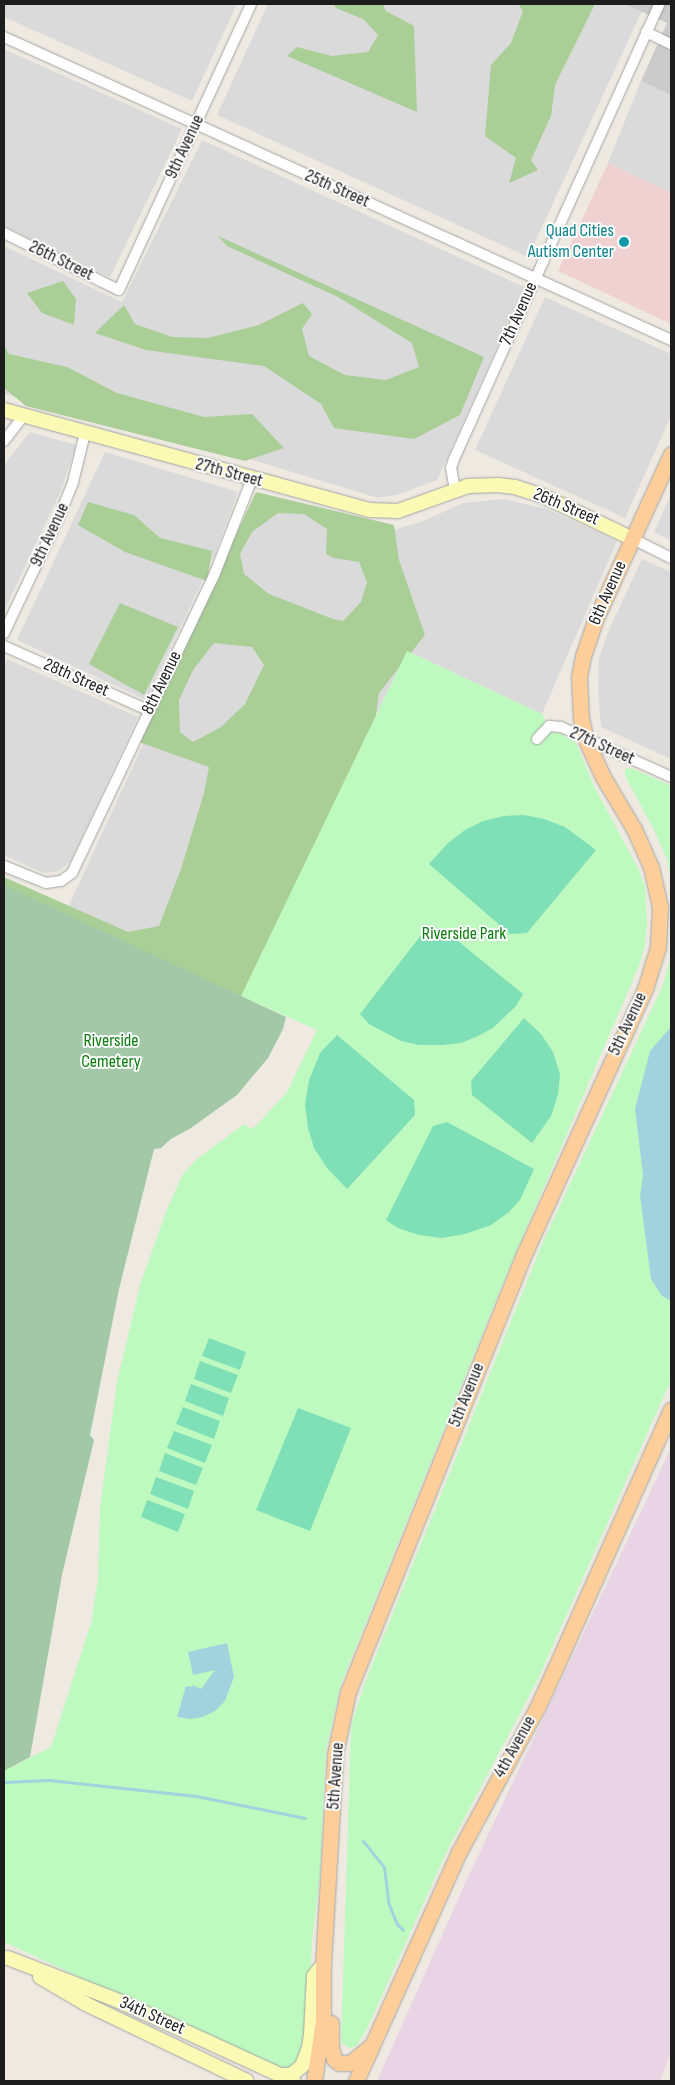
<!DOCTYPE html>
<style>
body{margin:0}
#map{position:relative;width:675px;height:2085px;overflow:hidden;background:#eeeae2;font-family:"Sofia Sans Condensed",sans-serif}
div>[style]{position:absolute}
.residential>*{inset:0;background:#dbdada}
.commercial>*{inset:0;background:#f0d1d1}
.industrial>*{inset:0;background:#e8d4e5}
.religious>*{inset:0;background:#cbcbcb}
.forest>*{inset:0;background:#a9ce96}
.cemetery>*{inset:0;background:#a3c8a7}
.park>*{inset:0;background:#befac0}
.pitch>*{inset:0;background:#7fdfb6}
.water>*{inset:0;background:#a2d2dd}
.stream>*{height:3px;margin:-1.5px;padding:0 1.5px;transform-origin:1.5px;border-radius:1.5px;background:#a2d2dd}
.roads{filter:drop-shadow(0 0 1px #a4a4a4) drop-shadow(0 0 1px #a4a4a4)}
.street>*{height:10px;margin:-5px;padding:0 5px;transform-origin:5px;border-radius:5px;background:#fff}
.secondary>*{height:14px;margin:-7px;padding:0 7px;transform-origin:7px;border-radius:7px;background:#fafab5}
.primary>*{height:15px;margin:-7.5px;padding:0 7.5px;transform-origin:7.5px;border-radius:7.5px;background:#fdce99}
.dots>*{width:14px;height:14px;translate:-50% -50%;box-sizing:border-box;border:2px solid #fff;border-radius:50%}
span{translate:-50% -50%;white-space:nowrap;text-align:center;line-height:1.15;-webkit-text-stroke:4px #fff;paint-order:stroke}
.street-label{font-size:18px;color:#1d1d1d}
.culture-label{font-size:18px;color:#0d838f}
.right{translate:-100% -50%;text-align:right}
.park-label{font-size:18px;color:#0a7c0e}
.frame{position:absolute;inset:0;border:5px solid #1d1d1d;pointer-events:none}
</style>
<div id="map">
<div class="residential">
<div style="clip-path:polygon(4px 4px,237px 4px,192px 101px,4px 17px)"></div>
<div style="clip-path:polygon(268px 4px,625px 4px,642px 11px,528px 257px,217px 115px)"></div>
<div style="clip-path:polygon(4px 49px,182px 129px,110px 277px,4px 226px)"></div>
<div style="clip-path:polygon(641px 81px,671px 95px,671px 193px,608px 163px)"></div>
<div style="clip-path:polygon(202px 140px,524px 287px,437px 480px,400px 494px,378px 498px,199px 444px,4px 394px,4px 246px,122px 302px)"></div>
<div style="clip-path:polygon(545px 297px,671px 354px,671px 416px,625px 518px,475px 450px)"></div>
<div style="clip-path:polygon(30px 432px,76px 445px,60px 493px,4px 611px,4px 465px)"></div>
<div style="clip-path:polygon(105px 452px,238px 492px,214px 556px,146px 700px,17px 640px)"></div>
<div style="clip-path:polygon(671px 494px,671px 540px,654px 532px)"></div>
<div style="clip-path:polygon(257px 497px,390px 531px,421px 522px,463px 503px,503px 499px,547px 509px,617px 541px,542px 714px,407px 651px,241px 996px,65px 914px)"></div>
<div style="clip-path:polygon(642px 559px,671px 572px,671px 759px,601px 727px,598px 690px,599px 658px,608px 632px)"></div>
<div style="clip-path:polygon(7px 659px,138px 717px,70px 862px,59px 871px,43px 873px,4px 855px,4px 666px)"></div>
</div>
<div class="commercial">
<div style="clip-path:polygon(608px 163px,671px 193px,671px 324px,558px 271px)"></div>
</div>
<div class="industrial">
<div style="clip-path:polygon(671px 1448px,671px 2051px,660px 2081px,377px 2081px,468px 1877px)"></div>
</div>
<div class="religious">
<div style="clip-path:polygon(625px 4px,671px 4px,671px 95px,641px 81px,667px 23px)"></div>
</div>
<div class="forest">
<div style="clip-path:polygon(333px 4px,383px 4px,386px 11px,414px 26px,417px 112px,287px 56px,297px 47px,332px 56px,368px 52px,378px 35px,363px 19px,336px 8px)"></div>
<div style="clip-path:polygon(518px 4px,595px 4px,555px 85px,551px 116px,531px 160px,538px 170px,509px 183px,516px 158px,485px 136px,491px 65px,511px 43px,523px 11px)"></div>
<div style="clip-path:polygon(218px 236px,484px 357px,460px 415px,414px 439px,334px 428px,321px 404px,264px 366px,146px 350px,95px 333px,124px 305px,135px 324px,172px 337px,208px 338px,259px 325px,303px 303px,312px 314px,302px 329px,309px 356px,345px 375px,386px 380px,419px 367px,412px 343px,338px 297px,227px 246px)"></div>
<div style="clip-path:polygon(63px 281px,76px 299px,74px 325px,42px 313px,27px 293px)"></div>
<div style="clip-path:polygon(4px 345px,9px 354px,67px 367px,117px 393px,204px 417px,252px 414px,284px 448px,245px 461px,26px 406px,4px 388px)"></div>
<div style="clip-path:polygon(evenodd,256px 492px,394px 525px,399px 560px,425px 635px,379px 693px,369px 765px,248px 1009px,4px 897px,4px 877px,128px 932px,159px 926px,181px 869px,204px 793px,209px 767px,139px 742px,256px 492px,278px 513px,304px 514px,327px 529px,326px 554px,334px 558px,359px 562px,367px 582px,361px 602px,343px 621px,333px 619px,269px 594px,244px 574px,240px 554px,252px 532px,278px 513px,256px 492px,214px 643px,252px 647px,264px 665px,245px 704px,221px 727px,193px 742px,180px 732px,179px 700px,193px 670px,214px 643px)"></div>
<div style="clip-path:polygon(88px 502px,134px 515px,160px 538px,212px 551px,207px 581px,125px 552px,78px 525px)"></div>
<div style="clip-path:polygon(120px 603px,178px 627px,144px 695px,89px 664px)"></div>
</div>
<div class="cemetery">
<div style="clip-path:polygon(4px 885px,286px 1017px,283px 1029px,268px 1058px,237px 1095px,191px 1128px,171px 1139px,161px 1148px,154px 1149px,119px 1289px,90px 1435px,94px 1440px,62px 1575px,30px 1757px,4px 1771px)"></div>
</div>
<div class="park">
<div style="clip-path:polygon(407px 651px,542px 714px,551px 732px,559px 733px,576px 743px,594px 786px,639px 870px,645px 887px,647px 923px,645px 945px,639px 966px,505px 1278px,341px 1684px,326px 1749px,320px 1874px,312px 1942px,309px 2020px,299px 2060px,289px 2069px,282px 2071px,4px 1942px,4px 1771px,51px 1747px,91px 1623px,98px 1579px,100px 1508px,117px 1382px,140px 1285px,167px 1209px,183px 1174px,196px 1160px,244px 1124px,250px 1129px,256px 1126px,287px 1092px,317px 1030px,241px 996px)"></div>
<div style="clip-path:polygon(632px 768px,671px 786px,671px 879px,667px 859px,652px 826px,625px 776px,625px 769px)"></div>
<div style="clip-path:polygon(671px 957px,671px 1380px,537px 1681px,448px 1849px,366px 2031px,356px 2046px,349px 2048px,341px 2042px,351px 1726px,364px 1685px,543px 1242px,663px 985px)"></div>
</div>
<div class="pitch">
<div style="clip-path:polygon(524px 815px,544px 819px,565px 827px,596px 850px,527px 933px,510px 934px,429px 864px,448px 843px,465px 830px,483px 821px,504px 816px)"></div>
<div style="clip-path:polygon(442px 928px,523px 994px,516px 1006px,493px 1028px,478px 1036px,461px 1043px,443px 1045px,419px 1045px,401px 1041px,369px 1024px,360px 1014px,425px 930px)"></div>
<div style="clip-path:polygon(524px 1018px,541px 1034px,553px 1052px,560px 1074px,558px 1095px,551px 1116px,532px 1143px,472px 1095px,471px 1081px)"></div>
<div style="clip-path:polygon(337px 1035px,414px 1100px,415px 1115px,347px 1189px,327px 1168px,314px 1148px,308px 1128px,305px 1104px,309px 1080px,320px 1053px)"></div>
<div style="clip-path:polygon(447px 1122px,534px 1169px,520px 1200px,509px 1212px,491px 1225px,465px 1234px,442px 1238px,419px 1235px,398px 1228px,386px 1220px,433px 1126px)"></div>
<div style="clip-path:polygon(209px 1338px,246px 1352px,240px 1370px,202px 1356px)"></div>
<div style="clip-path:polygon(200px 1361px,238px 1375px,231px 1393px,194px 1379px)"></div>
<div style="clip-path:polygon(191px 1384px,229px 1398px,223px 1416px,185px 1401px)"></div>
<div style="clip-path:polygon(183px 1407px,220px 1421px,214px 1439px,176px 1424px)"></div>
<div style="clip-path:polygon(298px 1408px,351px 1428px,310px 1531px,256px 1510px)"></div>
<div style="clip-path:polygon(174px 1431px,212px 1445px,205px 1463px,167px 1448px)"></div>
<div style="clip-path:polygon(165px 1453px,203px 1468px,196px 1485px,159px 1471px)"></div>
<div style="clip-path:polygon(156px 1477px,194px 1491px,188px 1509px,150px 1494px)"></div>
<div style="clip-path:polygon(147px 1500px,185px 1514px,178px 1532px,141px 1517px)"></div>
</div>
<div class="water">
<div style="clip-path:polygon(671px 1027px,671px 1301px,662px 1296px,651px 1279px,640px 1196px,643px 1175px,635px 1109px,650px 1051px)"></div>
<div style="clip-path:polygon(227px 1643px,234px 1677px,225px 1701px,215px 1711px,203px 1717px,190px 1719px,177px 1717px,186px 1686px,192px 1687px,193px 1685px,201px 1689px,215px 1670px,193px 1675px,188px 1652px)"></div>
</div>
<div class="stream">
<div style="left:4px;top:1782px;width:45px;rotate:-2.5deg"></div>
<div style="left:49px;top:1780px;width:148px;rotate:6.2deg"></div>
<div style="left:196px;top:1796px;width:111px;rotate:11.4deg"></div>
<div style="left:363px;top:1841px;width:33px;rotate:51deg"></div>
<div style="left:384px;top:1867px;width:35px;rotate:83deg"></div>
<div style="left:388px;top:1902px;width:24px;rotate:68deg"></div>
<div style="left:397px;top:1924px;width:8px;rotate:45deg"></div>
</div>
<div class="roads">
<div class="street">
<div style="left:646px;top:32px;width:28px;rotate:26deg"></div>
<div style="left:4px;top:37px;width:733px;rotate:24.43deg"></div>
<div style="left:4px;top:233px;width:128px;rotate:26.4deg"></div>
<div style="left:119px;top:290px;width:315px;rotate:-65.2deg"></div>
<div style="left:4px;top:441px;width:33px;rotate:-52deg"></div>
<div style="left:455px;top:490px;width:22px;rotate:-100deg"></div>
<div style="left:451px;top:468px;width:9px;rotate:-72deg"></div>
<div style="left:454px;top:459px;width:499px;rotate:-65.7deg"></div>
<div style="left:633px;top:539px;width:42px;rotate:26.6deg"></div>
<div style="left:4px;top:633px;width:128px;rotate:-64.6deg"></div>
<div style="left:59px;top:517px;width:38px;rotate:-68deg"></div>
<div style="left:73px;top:482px;width:50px;rotate:-76.2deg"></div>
<div style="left:4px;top:646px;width:158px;rotate:24deg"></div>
<div style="left:537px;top:739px;width:18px;rotate:-47deg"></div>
<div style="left:549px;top:726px;width:12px;rotate:5deg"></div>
<div style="left:561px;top:727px;width:121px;rotate:24.4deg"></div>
<div style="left:4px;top:866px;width:45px;rotate:22deg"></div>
<div style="left:46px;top:883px;width:15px;rotate:-8deg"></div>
<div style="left:61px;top:881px;width:14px;rotate:-36deg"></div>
<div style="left:72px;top:873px;width:327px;rotate:-64.5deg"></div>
<div style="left:213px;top:578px;width:106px;rotate:-68.5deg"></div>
</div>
<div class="secondary">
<div style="left:4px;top:410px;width:378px;rotate:15.3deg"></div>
<div style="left:369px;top:510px;width:29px;rotate:2deg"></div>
<div style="left:398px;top:511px;width:74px;rotate:-19.7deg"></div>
<div style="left:468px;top:486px;width:30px;rotate:-2deg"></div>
<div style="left:498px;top:485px;width:17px;rotate:7deg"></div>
<div style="left:515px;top:487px;width:32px;rotate:18deg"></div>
<div style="left:545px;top:497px;width:98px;rotate:25.5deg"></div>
<div style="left:8px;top:1958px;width:119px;rotate:21.2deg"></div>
<div style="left:119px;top:2001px;width:192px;rotate:24.7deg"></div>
<div style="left:40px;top:1977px;width:53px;rotate:30.4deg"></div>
<div style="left:86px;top:2004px;width:178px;rotate:25.6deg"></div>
<div style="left:279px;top:2075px;width:12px"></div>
<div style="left:291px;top:2075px;width:14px;rotate:-39deg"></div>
<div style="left:302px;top:2066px;width:19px;rotate:-69deg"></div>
<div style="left:309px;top:2048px;width:14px;rotate:-82deg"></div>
<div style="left:311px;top:2034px;width:58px;rotate:-87deg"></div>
<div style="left:314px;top:1976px;width:14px;rotate:-51deg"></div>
</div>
<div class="primary">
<div style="left:331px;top:2023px;width:24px;rotate:90deg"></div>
<div style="left:331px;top:2047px;width:12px;rotate:76deg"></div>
<div style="left:334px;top:2059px;width:6px;rotate:39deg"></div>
<div style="left:339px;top:2063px;width:11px"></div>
<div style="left:350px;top:2063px;width:26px;rotate:-39deg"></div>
<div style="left:314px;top:2081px;width:61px;rotate:-81.5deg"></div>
<div style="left:323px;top:2021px;width:56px;rotate:-90deg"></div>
<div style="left:323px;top:1965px;width:211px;rotate:-86.7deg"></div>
<div style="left:335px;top:1754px;width:63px;rotate:-78.2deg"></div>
<div style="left:348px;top:1692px;width:474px;rotate:-68.1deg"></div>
<div style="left:525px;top:1252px;width:289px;rotate:-65.5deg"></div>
<div style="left:645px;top:989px;width:44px;rotate:-72.8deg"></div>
<div style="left:658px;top:947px;width:40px;rotate:-87.1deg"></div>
<div style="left:660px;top:907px;width:41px;rotate:-102.7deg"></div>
<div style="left:651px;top:867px;width:42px;rotate:-114.1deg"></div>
<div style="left:634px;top:829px;width:61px;rotate:-120.8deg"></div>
<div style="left:603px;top:777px;width:41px;rotate:-114.7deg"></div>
<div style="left:586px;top:740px;width:22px;rotate:-103deg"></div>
<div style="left:581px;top:719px;width:42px;rotate:-92.7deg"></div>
<div style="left:579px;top:677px;width:21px;rotate:-79deg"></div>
<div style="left:583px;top:656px;width:40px;rotate:-71.1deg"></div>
<div style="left:596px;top:618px;width:180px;rotate:-65.4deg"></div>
<div style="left:356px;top:2081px;width:251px;rotate:-65.8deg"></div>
<div style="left:459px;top:1852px;width:164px;rotate:-61.6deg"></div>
<div style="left:537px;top:1708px;width:41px;rotate:-65.3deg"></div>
<div style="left:554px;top:1671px;width:286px;rotate:-65.9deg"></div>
</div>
</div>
<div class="dots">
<div style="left:624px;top:242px;background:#0f9aa8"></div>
</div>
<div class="street-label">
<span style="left:185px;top:147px;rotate:-65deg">9th Avenue</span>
<span style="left:337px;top:189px;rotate:24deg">25th Street</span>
<span style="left:61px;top:261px;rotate:26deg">26th Street</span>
<span style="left:519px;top:314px;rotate:-66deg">7th Avenue</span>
<span style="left:229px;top:473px;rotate:15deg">27th Street</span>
<span style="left:566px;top:507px;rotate:23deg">26th Street</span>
<span style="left:50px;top:535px;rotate:-65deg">9th Avenue</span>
<span style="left:608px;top:593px;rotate:-66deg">6th Avenue</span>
<span style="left:76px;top:678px;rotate:24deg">28th Street</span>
<span style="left:162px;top:683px;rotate:-64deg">8th Avenue</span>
<span style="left:602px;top:746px;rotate:24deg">27th Street</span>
<span style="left:628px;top:1024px;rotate:-65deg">5th Avenue</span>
<span style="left:467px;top:1395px;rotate:-68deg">5th Avenue</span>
<span style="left:515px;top:1747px;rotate:-61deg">4th Avenue</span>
<span style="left:336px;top:1776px;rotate:-86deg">5th Avenue</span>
<span style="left:152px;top:2016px;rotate:24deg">34th Street</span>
</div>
<div class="culture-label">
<span class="right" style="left:614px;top:242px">Quad Cities<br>Autism Center</span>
</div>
<div class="park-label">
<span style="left:464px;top:934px">Riverside Park</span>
<span style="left:111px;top:1052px">Riverside<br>Cemetery</span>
</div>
<div class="frame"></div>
</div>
